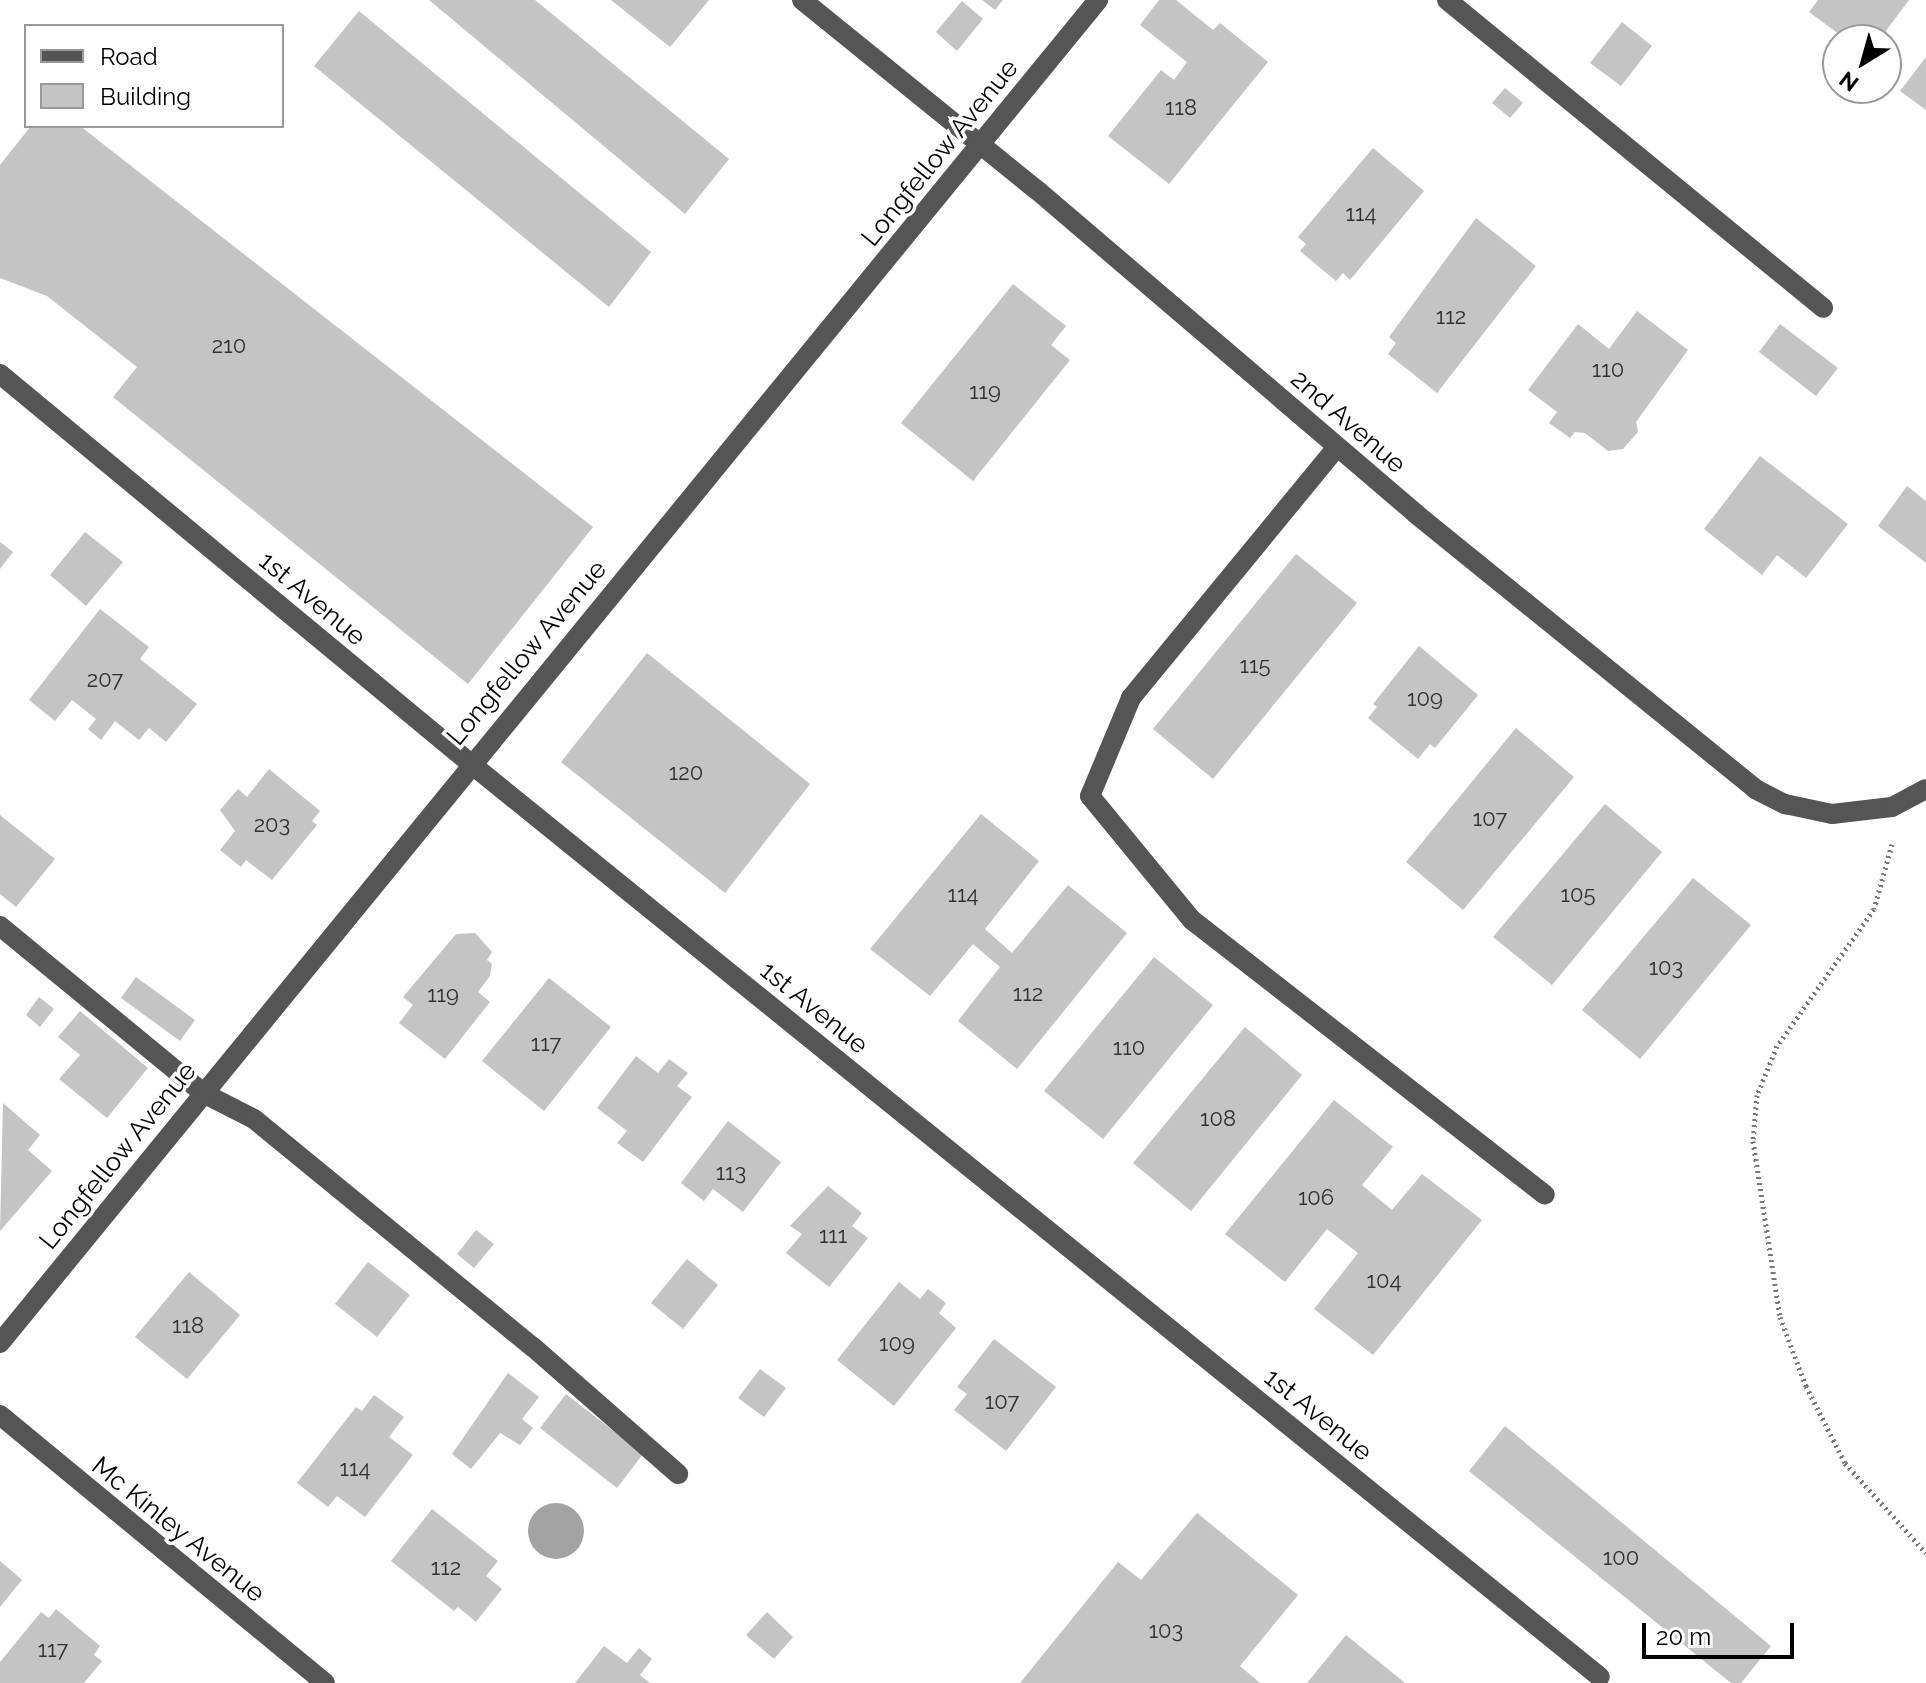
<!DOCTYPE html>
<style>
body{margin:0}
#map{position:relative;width:1926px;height:1683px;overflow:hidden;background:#fff;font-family:Raleway,sans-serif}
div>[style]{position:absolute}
.water>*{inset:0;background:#a3a3a3}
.round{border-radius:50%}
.building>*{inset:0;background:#c4c4c4}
.path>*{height:5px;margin-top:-2.5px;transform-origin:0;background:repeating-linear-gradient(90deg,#777 0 2px,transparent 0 6px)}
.minor>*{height:20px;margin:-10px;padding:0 10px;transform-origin:10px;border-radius:10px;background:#555}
span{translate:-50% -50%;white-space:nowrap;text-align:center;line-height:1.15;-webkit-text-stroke:7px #fff;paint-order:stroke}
.number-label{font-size:22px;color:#313131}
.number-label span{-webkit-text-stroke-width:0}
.street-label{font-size:26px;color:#000}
.legend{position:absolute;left:24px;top:24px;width:260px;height:104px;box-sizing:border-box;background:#fff;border:2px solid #999;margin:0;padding:10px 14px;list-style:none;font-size:24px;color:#000}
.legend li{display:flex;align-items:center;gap:16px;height:40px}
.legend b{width:40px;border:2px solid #999}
.north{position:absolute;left:1822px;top:24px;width:80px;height:80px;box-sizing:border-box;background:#fff;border:2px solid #999;border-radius:50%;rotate:217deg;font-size:22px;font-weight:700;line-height:32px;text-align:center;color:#000}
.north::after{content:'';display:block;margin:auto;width:28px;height:36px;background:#000;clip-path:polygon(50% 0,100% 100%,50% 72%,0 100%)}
.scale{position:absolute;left:1642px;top:1623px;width:152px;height:36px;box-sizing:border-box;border:4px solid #000;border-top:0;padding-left:10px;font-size:24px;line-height:28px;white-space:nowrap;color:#000;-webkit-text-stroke:6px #fff;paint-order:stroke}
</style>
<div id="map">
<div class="water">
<div class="round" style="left:528px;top:1503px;width:56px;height:56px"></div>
</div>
<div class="building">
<div style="clip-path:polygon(429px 0,535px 0,729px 159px,685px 214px)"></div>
<div style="clip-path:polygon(611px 0,709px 0,670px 47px)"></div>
<div style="clip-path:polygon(982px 0,1003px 0,995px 10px)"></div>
<div style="clip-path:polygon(1159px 0,1176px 0,1213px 30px,1220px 23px,1268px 62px,1169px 184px,1108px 136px,1161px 70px,1174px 80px,1187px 62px,1140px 25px)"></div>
<div style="clip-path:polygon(1818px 0,1909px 0,1879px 40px,1847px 40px,1809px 12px)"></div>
<div style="clip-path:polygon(962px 1px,983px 19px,957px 51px,936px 32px)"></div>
<div style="clip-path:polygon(359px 11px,651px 252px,609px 307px,314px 66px)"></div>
<div style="clip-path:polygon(1622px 22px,1652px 46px,1621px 86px,1590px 63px)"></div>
<div style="clip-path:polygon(1926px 57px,1926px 110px,1900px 91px)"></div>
<div style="clip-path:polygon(1505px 88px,1523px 103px,1510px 118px,1492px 103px)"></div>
<div style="clip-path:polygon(31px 126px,80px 126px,593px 527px,468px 684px,113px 397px,137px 367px,47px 296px,0 278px,0 165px)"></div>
<div style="clip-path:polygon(1373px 148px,1424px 191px,1350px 280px,1343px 273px,1336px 281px,1300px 251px,1306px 244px,1298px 237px)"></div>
<div style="clip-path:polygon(1476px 218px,1536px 266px,1437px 393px,1388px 354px,1396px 343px,1389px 337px)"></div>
<div style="clip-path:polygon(1013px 284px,1066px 326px,1051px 345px,1070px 360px,973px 481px,901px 423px)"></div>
<div style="clip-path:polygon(1637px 311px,1688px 350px,1636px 422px,1638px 432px,1623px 449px,1608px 451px,1585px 433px,1575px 432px,1570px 438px,1549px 423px,1557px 412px,1528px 390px,1578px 324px,1609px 349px)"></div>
<div style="clip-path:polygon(1780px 324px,1838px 368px,1816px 396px,1759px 352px)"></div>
<div style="clip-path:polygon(1760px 456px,1848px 524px,1806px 578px,1777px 555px,1762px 575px,1704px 529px)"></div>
<div style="clip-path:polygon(1907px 486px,1926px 501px,1926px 563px,1878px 526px)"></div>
<div style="clip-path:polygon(85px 532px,123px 562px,86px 606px,50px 575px)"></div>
<div style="clip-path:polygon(0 542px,13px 552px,0 569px)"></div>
<div style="clip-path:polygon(1296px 554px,1357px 603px,1213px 779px,1153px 729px)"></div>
<div style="clip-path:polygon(100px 609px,149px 647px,140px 659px,197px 704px,166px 742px,149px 728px,139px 740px,115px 721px,101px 740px,88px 729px,96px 719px,72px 700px,55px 721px,29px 700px)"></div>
<div style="clip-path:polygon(1419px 646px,1478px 695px,1435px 748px,1430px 744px,1418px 759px,1368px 718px,1377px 707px,1373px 704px)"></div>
<div style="clip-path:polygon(647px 653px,810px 784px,725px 893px,561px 762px)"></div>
<div style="clip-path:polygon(1516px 728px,1574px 777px,1463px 910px,1406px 862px)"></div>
<div style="clip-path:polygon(269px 769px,320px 811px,312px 821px,317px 825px,272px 880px,246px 860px,241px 867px,220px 850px,235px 831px,220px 810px,238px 789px,247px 797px)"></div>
<div style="clip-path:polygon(1605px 804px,1662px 852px,1552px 985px,1493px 937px)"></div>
<div style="clip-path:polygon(981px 814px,1039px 861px,985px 929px,1012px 953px,1068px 885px,1127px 933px,1017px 1069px,958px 1021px,1000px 967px,973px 944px,930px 996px,870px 949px)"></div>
<div style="clip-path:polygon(0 815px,55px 859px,16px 907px,0 894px)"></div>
<div style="clip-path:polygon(1693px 878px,1751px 925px,1640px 1059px,1582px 1010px)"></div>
<div style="clip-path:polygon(475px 933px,492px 952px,487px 960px,492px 964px,490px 976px,478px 992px,490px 1002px,445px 1059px,399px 1023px,413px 1005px,403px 997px,456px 934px)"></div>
<div style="clip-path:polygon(1154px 957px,1213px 1005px,1103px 1139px,1044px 1091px)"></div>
<div style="clip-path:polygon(136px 977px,195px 1020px,180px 1041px,121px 998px)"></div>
<div style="clip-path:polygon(549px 978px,611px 1027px,544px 1111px,482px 1061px)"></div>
<div style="clip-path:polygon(39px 997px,54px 1009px,40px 1027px,26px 1015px)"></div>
<div style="clip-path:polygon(80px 1011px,148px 1068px,107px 1118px,59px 1079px,80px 1055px,58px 1037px)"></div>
<div style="clip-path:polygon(1245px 1027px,1302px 1075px,1191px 1211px,1133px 1163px)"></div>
<div style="clip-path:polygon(636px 1056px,658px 1073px,669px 1059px,688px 1073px,677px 1086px,692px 1097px,643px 1162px,617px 1143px,627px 1131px,597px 1108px)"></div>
<div style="clip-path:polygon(1334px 1100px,1393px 1147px,1362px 1185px,1392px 1210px,1422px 1174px,1482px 1220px,1373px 1355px,1314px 1309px,1358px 1253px,1327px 1229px,1285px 1282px,1225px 1234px)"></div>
<div style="clip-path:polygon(3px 1103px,40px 1135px,28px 1150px,52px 1171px,0 1231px)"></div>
<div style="clip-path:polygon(728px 1121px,781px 1162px,743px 1212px,713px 1189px,704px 1201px,681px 1183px)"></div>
<div style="clip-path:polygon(828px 1186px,862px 1213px,852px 1226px,868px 1238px,829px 1287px,786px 1253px,802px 1234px,790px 1226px)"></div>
<div style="clip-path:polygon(476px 1230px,494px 1244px,474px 1268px,457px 1254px)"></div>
<div style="clip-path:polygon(687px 1259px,718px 1285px,683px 1329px,651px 1303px)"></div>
<div style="clip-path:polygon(368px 1262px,410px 1295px,377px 1337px,335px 1304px)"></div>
<div style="clip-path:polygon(189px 1272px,240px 1315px,187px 1379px,135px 1337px)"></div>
<div style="clip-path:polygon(899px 1282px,920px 1299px,928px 1289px,946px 1303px,939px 1313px,956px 1328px,894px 1406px,837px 1360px)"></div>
<div style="clip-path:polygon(994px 1339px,1056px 1387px,1006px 1451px,954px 1410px,967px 1394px,957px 1387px)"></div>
<div style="clip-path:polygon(760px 1369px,786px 1388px,764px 1417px,738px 1398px)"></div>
<div style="clip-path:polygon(508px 1373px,539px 1397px,522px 1419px,533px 1428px,520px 1445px,500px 1433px,471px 1469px,452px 1454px)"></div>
<div style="clip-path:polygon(566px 1394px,643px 1454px,617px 1488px,540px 1428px)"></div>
<div style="clip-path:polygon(374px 1395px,404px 1417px,389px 1437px,413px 1455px,365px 1517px,337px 1496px,328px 1507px,297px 1483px,356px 1407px,362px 1411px)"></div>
<div style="clip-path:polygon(1505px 1426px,1771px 1646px,1741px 1683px,1731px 1683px,1469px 1471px)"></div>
<div style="clip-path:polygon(432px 1509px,498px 1561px,486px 1576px,502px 1589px,476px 1622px,458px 1607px,454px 1611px,391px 1561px)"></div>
<div style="clip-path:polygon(1197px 1513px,1298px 1595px,1240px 1666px,1260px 1683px,1020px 1683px,1118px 1562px,1141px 1580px)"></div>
<div style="clip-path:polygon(0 1561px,22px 1580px,0 1607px)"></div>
<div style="clip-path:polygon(56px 1609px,100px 1646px,94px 1655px,102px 1661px,84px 1683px,0 1683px,0 1662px,41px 1612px,49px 1618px)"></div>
<div style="clip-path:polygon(767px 1612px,793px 1637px,774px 1659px,746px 1635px)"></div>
<div style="clip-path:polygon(1346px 1635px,1405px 1683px,1307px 1683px)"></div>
<div style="clip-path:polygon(604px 1646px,627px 1663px,639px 1648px,652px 1659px,640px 1675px,650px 1683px,575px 1683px)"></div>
</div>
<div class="path">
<div style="left:1892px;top:844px;width:67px;rotate:105.5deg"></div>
<div style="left:1874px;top:909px;width:168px;rotate:125.3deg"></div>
<div style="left:1777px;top:1046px;width:53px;rotate:112.2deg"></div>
<div style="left:1757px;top:1095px;width:46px;rotate:95deg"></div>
<div style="left:1753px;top:1141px;width:178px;rotate:81.3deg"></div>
<div style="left:1780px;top:1317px;width:74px;rotate:69.4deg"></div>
<div style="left:1806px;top:1386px;width:86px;rotate:63.1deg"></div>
<div style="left:1845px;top:1463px;width:121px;rotate:48deg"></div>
</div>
<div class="minor">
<div style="left:802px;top:0;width:302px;rotate:39deg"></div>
<div style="left:1037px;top:190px;width:499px;rotate:40.5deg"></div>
<div style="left:1416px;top:514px;width:437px;rotate:39deg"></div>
<div style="left:1755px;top:789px;width:34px;rotate:27deg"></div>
<div style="left:1785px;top:804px;width:48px;rotate:12deg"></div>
<div style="left:1832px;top:814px;width:60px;rotate:-6.7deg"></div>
<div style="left:1892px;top:807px;width:38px;rotate:-28deg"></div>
<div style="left:1447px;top:0;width:486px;rotate:39.3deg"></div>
<div style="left:0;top:374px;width:610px;rotate:39.61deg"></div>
<div style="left:470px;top:763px;width:1453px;rotate:38.97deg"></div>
<div style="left:1337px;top:447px;width:325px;rotate:129.4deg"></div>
<div style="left:1131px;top:698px;width:106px;rotate:112.7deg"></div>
<div style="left:1090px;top:796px;width:161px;rotate:50.6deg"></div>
<div style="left:1192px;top:920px;width:447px;rotate:37.9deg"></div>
<div style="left:0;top:926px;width:263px;rotate:39.4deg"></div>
<div style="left:203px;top:1093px;width:57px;rotate:27deg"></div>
<div style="left:254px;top:1119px;width:360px;rotate:39.3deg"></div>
<div style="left:533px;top:1347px;width:193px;rotate:41.2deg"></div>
<div style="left:0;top:1343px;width:1735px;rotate:-50.73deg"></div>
<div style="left:0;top:1415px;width:421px;rotate:39.5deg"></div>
</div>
<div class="number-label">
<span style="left:1181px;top:108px">118</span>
<span style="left:1361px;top:214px">114</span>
<span style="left:1451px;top:317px">112</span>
<span style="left:229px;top:346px">210</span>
<span style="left:1608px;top:370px">110</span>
<span style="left:985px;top:392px">119</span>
<span style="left:1255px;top:666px">115</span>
<span style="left:105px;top:680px">207</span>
<span style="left:1425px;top:699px">109</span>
<span style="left:686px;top:773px">120</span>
<span style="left:1490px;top:819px">107</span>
<span style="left:272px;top:825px">203</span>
<span style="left:963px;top:895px">114</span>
<span style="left:1578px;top:895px">105</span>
<span style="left:1666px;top:968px">103</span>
<span style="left:1028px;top:994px">112</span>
<span style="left:443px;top:995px">119</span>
<span style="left:546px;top:1044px">117</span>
<span style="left:1129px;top:1048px">110</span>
<span style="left:1218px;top:1119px">108</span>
<span style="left:731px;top:1173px">113</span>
<span style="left:1316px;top:1198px">106</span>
<span style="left:833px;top:1236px">111</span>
<span style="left:1384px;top:1281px">104</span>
<span style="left:188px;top:1326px">118</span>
<span style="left:897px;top:1344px">109</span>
<span style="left:1002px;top:1402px">107</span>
<span style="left:355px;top:1469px">114</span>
<span style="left:1621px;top:1558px">100</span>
<span style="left:446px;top:1568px">112</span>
<span style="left:1166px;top:1631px">103</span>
<span style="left:53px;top:1650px">117</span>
</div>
<div class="street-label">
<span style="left:940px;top:153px;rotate:-51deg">Longfellow Avenue</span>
<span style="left:1348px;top:422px;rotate:41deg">2nd Avenue</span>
<span style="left:312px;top:599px;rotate:40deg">1st Avenue</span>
<span style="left:527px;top:653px;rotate:-50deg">Longfellow Avenue</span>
<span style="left:814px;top:1008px;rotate:39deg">1st Avenue</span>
<span style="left:118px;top:1156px;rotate:-51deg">Longfellow Avenue</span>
<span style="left:1318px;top:1415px;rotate:39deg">1st Avenue</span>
<span style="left:178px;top:1530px;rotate:39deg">Mc Kinley Avenue</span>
</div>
<ul class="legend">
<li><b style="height:10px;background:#555"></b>Road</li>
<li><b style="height:22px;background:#c4c4c4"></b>Building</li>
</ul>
<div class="north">N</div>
<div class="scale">20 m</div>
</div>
